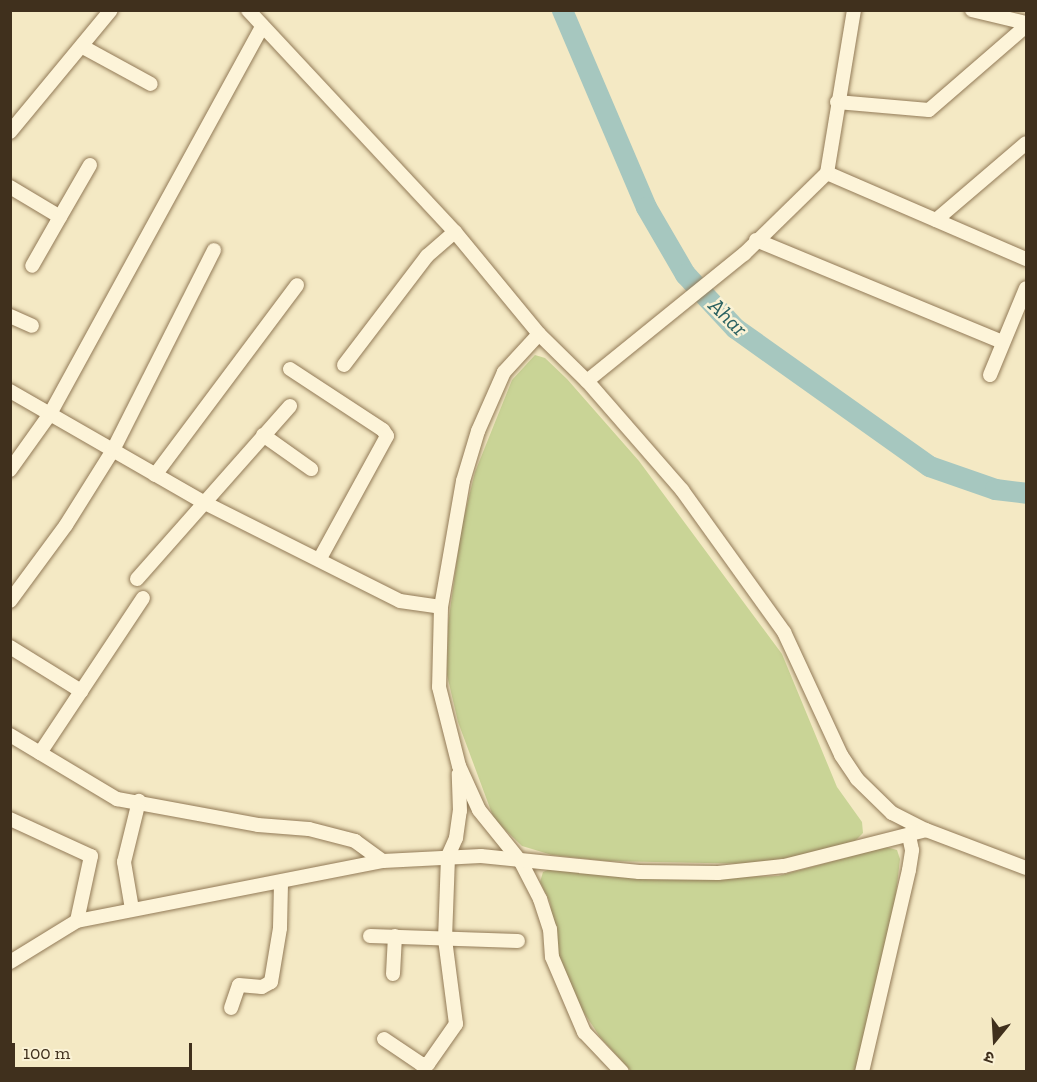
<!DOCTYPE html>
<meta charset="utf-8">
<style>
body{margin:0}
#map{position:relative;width:1037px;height:1082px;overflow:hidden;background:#f4e9c4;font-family:"Zilla Slab","Noto Sans Devanagari",serif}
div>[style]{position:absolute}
.green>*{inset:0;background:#c9d496}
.river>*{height:21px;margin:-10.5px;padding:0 10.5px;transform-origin:10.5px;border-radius:10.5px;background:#a6c7bf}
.roads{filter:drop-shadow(0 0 2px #927a57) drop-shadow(0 0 2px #927a57)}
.minor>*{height:14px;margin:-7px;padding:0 7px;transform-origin:7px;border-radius:7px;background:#fdf4d9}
span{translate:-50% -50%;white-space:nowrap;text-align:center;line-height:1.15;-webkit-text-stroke:5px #faf2d5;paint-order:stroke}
.water-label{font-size:22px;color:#2a6161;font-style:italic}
.frame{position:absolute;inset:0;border:12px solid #40301d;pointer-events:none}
.north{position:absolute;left:965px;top:1010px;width:60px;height:60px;-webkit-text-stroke:4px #faf2d5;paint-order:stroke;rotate:198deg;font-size:16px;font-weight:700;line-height:24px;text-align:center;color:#40301d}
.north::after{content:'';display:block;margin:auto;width:21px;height:27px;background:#40301d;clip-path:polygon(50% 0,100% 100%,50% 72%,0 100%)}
.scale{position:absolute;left:12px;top:1043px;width:180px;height:27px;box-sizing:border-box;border:3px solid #40301d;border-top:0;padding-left:8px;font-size:18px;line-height:21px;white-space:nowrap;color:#40301d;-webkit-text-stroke:4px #faf2d5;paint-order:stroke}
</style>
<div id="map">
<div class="green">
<div style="clip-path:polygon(535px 355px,545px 358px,567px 379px,639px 461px,782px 654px,837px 787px,862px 822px,863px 833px,851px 845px,756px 864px,606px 861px,552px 855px,522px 846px,494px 819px,458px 722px,447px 675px,448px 625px,461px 529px,475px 472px,512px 380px)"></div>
<div style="clip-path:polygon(886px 847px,897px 850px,900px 859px,895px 903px,856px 1071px,631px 1071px,600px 1037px,573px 996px,555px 947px,550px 902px,540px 882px,543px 872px,552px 868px,655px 879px,778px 876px)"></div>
</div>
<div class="river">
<div style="left:562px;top:10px;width:214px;rotate:66.9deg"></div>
<div style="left:646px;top:207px;width:78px;rotate:59.8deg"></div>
<div style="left:685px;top:274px;width:74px;rotate:47.2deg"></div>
<div style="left:735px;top:328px;width:238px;rotate:35.4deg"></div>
<div style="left:929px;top:466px;width:70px;rotate:19.2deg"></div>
<div style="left:995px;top:489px;width:31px;rotate:7deg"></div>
</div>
<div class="roads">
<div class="minor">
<div style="left:248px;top:10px;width:304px;rotate:47deg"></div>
<div style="left:455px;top:232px;width:132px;rotate:50.5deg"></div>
<div style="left:539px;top:334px;width:67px;rotate:44.4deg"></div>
<div style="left:587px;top:381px;width:145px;rotate:48.9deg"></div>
<div style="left:682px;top:490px;width:175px;rotate:54.3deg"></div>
<div style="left:784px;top:632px;width:136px;rotate:65.1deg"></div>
<div style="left:841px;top:755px;width:29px;rotate:56deg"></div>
<div style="left:857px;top:779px;width:49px;rotate:44.2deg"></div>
<div style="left:892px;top:813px;width:38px;rotate:27deg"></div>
<div style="left:926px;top:830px;width:107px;rotate:20.8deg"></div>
<div style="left:854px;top:10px;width:165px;rotate:99.4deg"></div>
<div style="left:827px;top:173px;width:217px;rotate:23.4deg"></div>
<div style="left:972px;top:10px;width:56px;rotate:13.5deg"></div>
<div style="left:83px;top:47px;width:77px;rotate:28.6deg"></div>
<div style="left:837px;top:102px;width:92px;rotate:5deg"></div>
<div style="left:929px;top:110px;width:128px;rotate:-40.9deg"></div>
<div style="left:10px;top:132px;width:158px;rotate:-50.4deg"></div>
<div style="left:10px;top:187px;width:58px;rotate:31deg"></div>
<div style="left:60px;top:217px;width:56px;rotate:119.7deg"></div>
<div style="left:60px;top:217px;width:60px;rotate:-60deg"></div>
<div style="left:936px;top:220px;width:118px;rotate:-40.5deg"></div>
<div style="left:756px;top:240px;width:266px;rotate:22.5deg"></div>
<div style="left:10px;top:316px;width:24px;rotate:24deg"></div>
<div style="left:539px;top:334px;width:52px;rotate:132.6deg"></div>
<div style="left:504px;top:372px;width:64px;rotate:113.8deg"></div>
<div style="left:478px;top:431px;width:52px;rotate:106.7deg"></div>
<div style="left:463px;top:481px;width:128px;rotate:99.9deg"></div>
<div style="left:441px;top:607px;width:80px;rotate:91.4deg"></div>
<div style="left:439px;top:687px;width:81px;rotate:75.8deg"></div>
<div style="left:459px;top:766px;width:48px;rotate:65.6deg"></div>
<div style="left:479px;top:810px;width:67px;rotate:51.1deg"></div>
<div style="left:521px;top:862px;width:42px;rotate:62.8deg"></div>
<div style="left:540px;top:899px;width:32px;rotate:72deg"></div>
<div style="left:550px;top:929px;width:28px;rotate:86deg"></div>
<div style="left:552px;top:957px;width:82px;rotate:66.9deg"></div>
<div style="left:584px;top:1032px;width:55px;rotate:46.5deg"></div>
<div style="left:344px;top:365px;width:137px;rotate:-52.7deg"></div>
<div style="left:427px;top:256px;width:37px;rotate:-41deg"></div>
<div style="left:290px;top:369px;width:111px;rotate:33.3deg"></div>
<div style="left:383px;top:430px;width:7px;rotate:56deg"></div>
<div style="left:387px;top:436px;width:141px;rotate:118.7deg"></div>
<div style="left:990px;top:375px;width:94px;rotate:-67.5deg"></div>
<div style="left:587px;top:381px;width:202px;rotate:-39deg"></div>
<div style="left:744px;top:254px;width:116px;rotate:-44.3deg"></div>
<div style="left:10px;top:391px;width:223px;rotate:29.9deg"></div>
<div style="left:203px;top:502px;width:220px;rotate:26.7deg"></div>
<div style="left:400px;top:601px;width:41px;rotate:8.3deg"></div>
<div style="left:263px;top:435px;width:59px;rotate:35.3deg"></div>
<div style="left:10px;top:470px;width:69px;rotate:-54.5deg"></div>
<div style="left:50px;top:414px;width:440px;rotate:-61.3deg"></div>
<div style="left:155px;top:475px;width:237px;rotate:-53.2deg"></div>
<div style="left:137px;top:579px;width:231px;rotate:-48.5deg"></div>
<div style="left:10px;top:601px;width:94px;rotate:-53.6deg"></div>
<div style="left:66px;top:525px;width:89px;rotate:-57.9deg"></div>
<div style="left:113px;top:450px;width:224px;rotate:-63.2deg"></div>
<div style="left:10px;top:647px;width:84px;rotate:31.8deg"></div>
<div style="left:10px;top:735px;width:125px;rotate:30.9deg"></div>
<div style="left:117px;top:799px;width:143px;rotate:10.4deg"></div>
<div style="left:258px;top:825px;width:51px;rotate:4.5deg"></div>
<div style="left:309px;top:829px;width:48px;rotate:14.6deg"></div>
<div style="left:355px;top:841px;width:34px;rotate:36deg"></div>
<div style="left:40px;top:753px;width:186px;rotate:-56.4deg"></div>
<div style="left:10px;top:819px;width:89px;rotate:24.6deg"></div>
<div style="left:91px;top:856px;width:66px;rotate:102.2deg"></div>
<div style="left:132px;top:909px;width:48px;rotate:-99.7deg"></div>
<div style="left:124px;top:862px;width:63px;rotate:-76.2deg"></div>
<div style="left:370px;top:936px;width:148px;rotate:1.9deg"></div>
<div style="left:10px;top:962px;width:79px;rotate:-31.5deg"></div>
<div style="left:77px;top:921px;width:312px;rotate:-11.1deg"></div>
<div style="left:383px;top:861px;width:98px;rotate:-2.9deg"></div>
<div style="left:481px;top:856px;width:159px;rotate:5.8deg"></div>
<div style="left:639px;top:872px;width:79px;rotate:0.7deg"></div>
<div style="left:718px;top:873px;width:66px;rotate:-6.1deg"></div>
<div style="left:784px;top:866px;width:146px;rotate:-14.2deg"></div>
<div style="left:393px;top:974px;width:38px;rotate:-87deg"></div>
<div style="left:231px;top:1008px;width:24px;rotate:-71deg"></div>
<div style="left:239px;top:985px;width:23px;rotate:5deg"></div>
<div style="left:262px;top:987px;width:10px;rotate:-29deg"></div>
<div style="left:271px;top:982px;width:55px;rotate:-80.5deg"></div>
<div style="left:280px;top:928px;width:45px;rotate:-88.7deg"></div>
<div style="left:384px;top:1039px;width:45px;rotate:34deg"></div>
<div style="left:421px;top:1064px;width:7px"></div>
<div style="left:428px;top:1064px;width:49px;rotate:-55deg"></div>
<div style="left:456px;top:1024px;width:86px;rotate:-97.4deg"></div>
<div style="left:445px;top:939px;width:83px;rotate:-87.9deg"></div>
<div style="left:448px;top:856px;width:20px;rotate:-66deg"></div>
<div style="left:456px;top:838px;width:27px;rotate:-82deg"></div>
<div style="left:460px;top:811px;width:37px;rotate:-92deg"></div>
<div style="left:862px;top:1072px;width:207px;rotate:-76.9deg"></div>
<div style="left:909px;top:870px;width:20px;rotate:-81deg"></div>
<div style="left:912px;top:850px;width:14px;rotate:-102deg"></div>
</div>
</div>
<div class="water-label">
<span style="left:728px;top:317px;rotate:44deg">Ahar</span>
</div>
<div class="frame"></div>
<div class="north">उ</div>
<div class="scale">100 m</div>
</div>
